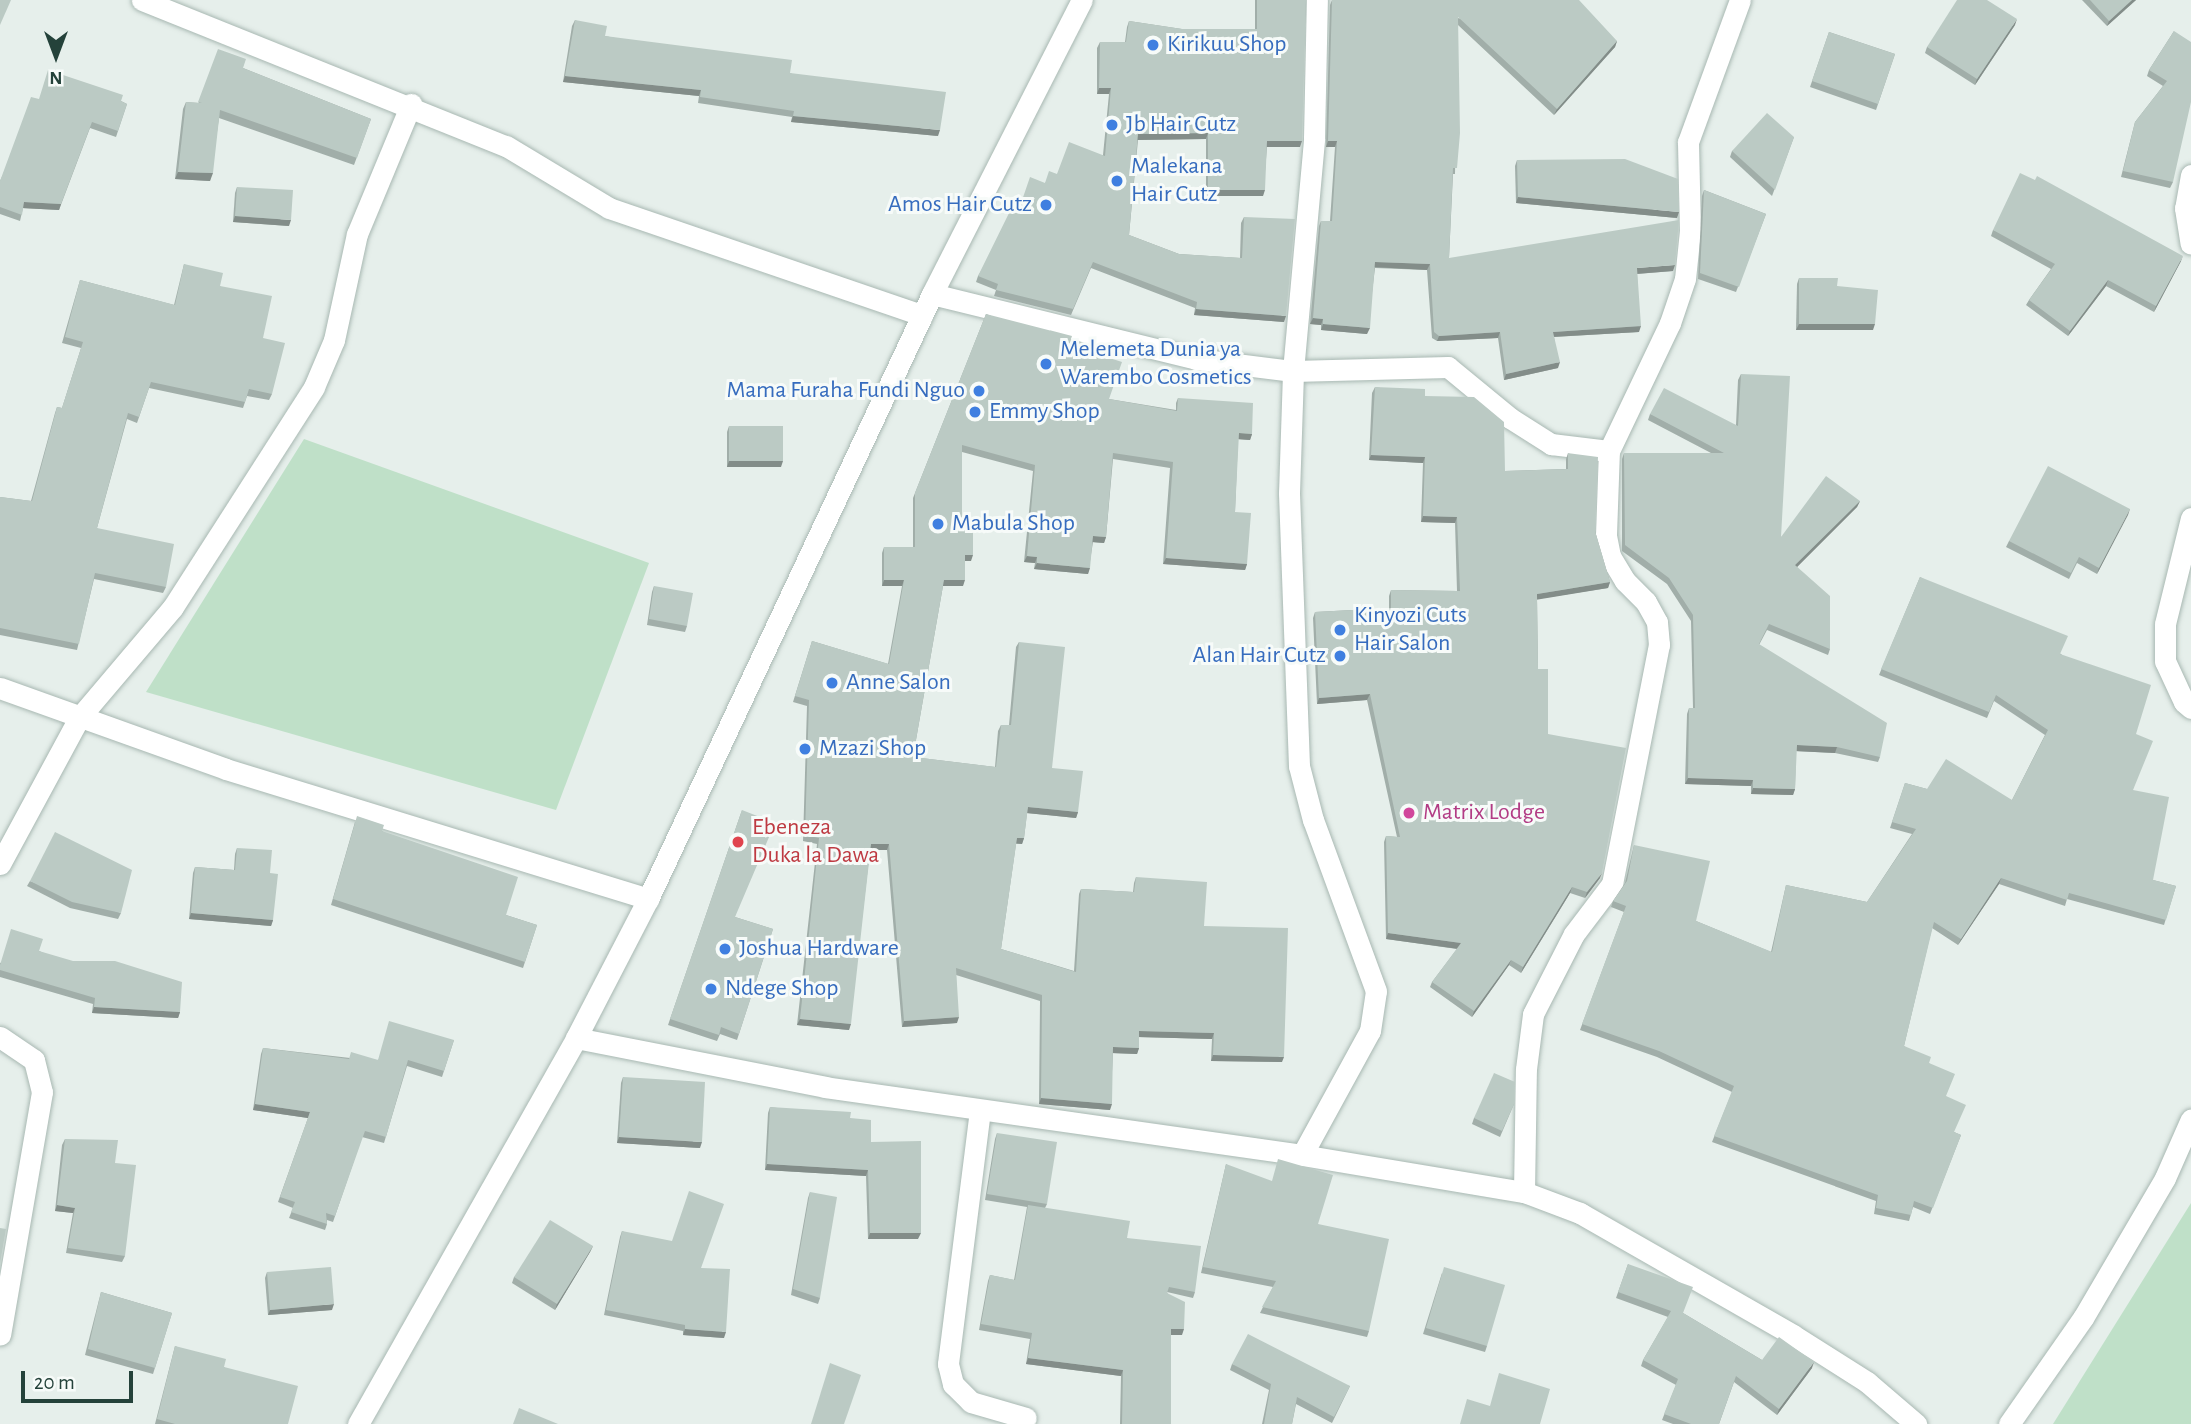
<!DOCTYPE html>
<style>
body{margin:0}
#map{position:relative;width:2191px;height:1424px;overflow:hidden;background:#e6efeb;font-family:"Alegreya Sans",sans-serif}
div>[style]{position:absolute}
.green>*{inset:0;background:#bfe0c8}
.roads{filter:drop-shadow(0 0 2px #a8b8b2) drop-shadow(0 0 2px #a8b8b2)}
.minor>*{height:21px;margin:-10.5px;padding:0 10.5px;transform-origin:10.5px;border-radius:10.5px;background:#fff}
.wall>*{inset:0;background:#a1aea9}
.shaded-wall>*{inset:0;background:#838d89}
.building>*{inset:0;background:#bbcac4}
.dots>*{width:19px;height:19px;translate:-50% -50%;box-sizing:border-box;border:4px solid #f7fbf9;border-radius:50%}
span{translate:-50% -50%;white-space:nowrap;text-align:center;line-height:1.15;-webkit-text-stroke:6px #f7fbf9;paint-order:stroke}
.shop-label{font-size:24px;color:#366cbe}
.left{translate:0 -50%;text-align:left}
.right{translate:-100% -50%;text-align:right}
.hotel-label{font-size:24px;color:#b23c85}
.health-label{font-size:24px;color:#be3a42}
.north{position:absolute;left:21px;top:21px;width:70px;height:70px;-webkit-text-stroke:5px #f7fbf9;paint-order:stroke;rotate:180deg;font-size:19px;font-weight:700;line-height:28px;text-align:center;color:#24423a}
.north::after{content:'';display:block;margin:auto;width:24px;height:32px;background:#24423a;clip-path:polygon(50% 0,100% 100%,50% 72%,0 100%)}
.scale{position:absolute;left:21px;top:1371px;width:112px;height:32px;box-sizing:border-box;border:4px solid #24423a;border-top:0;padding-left:9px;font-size:21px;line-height:24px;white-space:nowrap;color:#24423a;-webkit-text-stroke:5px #f7fbf9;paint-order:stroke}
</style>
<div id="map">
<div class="green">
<div style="clip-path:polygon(304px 439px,649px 563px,556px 810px,146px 692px)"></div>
<div style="clip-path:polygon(2191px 1203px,2191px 1424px,2053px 1424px)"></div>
</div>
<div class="roads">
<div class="minor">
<div style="left:142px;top:0;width:392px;rotate:21.9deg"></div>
<div style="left:506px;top:146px;width:120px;rotate:31deg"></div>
<div style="left:609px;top:208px;width:331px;rotate:18.9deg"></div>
<div style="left:2191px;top:175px;width:34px;rotate:100deg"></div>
<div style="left:2185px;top:208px;width:36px;rotate:81deg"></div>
<div style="left:932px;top:294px;width:272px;rotate:13.8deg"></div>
<div style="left:1196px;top:359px;width:98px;rotate:7.1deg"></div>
<div style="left:1293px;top:371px;width:155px;rotate:-1.5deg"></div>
<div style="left:1448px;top:367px;width:80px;rotate:39.4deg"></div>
<div style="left:1510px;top:418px;width:49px;rotate:32.4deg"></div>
<div style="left:1551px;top:444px;width:58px;rotate:6.9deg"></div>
<div style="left:2191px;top:518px;width:109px;rotate:103.8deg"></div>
<div style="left:2165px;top:624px;width:37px;rotate:90deg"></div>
<div style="left:2165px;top:661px;width:45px;rotate:65.1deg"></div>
<div style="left:2184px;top:702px;width:9px;rotate:41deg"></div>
<div style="left:0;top:688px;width:240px;rotate:19.7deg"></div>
<div style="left:226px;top:769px;width:442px;rotate:17.1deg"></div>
<div style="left:0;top:864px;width:166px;rotate:-61.6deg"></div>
<div style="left:79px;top:718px;width:145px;rotate:-49.7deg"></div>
<div style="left:173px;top:607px;width:261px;rotate:-57.3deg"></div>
<div style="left:314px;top:387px;width:51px;rotate:-66.9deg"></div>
<div style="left:334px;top:340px;width:108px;rotate:-77.8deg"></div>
<div style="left:357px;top:234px;width:141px;rotate:-67.4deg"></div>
<div style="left:0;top:1037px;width:41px;rotate:34.1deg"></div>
<div style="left:34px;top:1060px;width:33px;rotate:76deg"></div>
<div style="left:42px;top:1092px;width:246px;rotate:99.8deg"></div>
<div style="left:576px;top:1038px;width:254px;rotate:11.1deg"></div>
<div style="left:825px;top:1087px;width:482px;rotate:8.1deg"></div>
<div style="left:1302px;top:1155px;width:225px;rotate:9.5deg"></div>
<div style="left:1524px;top:1192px;width:60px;rotate:20.6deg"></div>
<div style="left:1580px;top:1213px;width:245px;rotate:29.8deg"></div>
<div style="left:1793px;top:1335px;width:88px;rotate:32.4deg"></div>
<div style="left:1867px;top:1382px;width:65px;rotate:40.6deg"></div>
<div style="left:980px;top:1110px;width:256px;rotate:97.2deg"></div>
<div style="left:948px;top:1364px;width:21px;rotate:76deg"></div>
<div style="left:953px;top:1384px;width:25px;rotate:45deg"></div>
<div style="left:971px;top:1402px;width:57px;rotate:16.2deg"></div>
<div style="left:1302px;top:1155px;width:141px;rotate:-61.3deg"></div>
<div style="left:1370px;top:1031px;width:40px;rotate:-81.5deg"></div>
<div style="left:1376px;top:991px;width:182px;rotate:-110.2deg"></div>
<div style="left:1313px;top:820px;width:56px;rotate:-104.5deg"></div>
<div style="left:1299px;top:766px;width:273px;rotate:-92.1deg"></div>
<div style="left:1289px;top:493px;width:122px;rotate:-88.1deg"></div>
<div style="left:1293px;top:371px;width:234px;rotate:-84.8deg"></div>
<div style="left:1314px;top:138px;width:138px;rotate:-88.8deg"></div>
<div style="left:1524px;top:1192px;width:123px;rotate:-89.1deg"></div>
<div style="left:1526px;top:1069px;width:55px;rotate:-82.7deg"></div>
<div style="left:1533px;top:1014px;width:90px;rotate:-62.9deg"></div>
<div style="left:1574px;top:934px;width:63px;rotate:-52.8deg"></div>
<div style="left:1612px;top:884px;width:244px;rotate:-78.9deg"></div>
<div style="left:1659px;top:645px;width:23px;rotate:-95deg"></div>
<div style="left:1657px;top:622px;width:23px;rotate:-119deg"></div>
<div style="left:1646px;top:602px;width:30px;rotate:-135deg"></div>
<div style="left:1625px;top:581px;width:29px;rotate:-121deg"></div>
<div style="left:1610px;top:556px;width:21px;rotate:-101deg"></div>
<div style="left:1606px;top:535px;width:84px;rotate:-88deg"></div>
<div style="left:1609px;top:451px;width:142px;rotate:-64.5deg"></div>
<div style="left:1670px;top:323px;width:46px;rotate:-71.2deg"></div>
<div style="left:1685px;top:279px;width:48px;rotate:-84.1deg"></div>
<div style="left:1690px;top:231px;width:89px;rotate:-91.3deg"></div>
<div style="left:1688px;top:142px;width:151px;rotate:-69.9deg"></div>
<div style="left:358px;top:1424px;width:443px;rotate:-60.5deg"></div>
<div style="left:576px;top:1038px;width:157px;rotate:-62.6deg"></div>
<div style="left:648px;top:899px;width:668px;rotate:-64.85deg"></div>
<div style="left:932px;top:294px;width:330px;rotate:-63deg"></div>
<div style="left:2009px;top:1424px;width:129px;rotate:-55.1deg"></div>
<div style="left:2083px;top:1318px;width:162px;rotate:-59.6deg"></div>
<div style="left:2165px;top:1178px;width:64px;rotate:-66.2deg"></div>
</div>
</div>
<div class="wall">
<div style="clip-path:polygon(1255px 0,1306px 0,1300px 147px,1267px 147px,1263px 196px,1206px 196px,1206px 139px,1138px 140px,1129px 235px,1179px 254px,1240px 258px,1241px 223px,1244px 217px,1284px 322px,1194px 315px,1195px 308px,1091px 268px,1071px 315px,994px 296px,996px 290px,976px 282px,978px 276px,1018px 212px,1045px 183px,1057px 174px,1103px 155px,1109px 94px,1097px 94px,1097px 48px,1100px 42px,1125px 42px,1127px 27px,1129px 21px,1182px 29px,1255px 29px)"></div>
<div style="clip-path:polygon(1332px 0,1617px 41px,1615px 47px,1554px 115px,1458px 25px,1455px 174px,1453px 174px,1449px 258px,1673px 271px,1637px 274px,1639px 332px,1554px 337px,1558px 368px,1504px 380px,1498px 338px,1437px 341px,1432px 338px,1427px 270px,1375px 268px,1367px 334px,1321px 330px,1321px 325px,1310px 324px,1319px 226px,1321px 221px,1330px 221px,1335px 147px,1326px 147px,1330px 5px)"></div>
<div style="clip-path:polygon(2082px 0,2136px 0,2107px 26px)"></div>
<div style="clip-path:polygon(575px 20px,605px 36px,790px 73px,938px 136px,791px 122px,792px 117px,698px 103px,699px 96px,563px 82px,572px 26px)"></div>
<div style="clip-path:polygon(2015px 25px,1975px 85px,1925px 53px,1927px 47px)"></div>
<div style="clip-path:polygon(2174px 31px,2173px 182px,2170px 188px,2121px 177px,2135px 122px,2163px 86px,2147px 76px,2149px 70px)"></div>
<div style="clip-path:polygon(1829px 32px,1895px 54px,1876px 110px,1810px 87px)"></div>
<div style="clip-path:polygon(243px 68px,371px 119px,354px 165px,219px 118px,210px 181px,175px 179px,183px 109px,186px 102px,198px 103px)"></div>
<div style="clip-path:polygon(39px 99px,121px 101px,127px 104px,116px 137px,90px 128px,59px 210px,23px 208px,20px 221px,0 214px,0 181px)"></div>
<div style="clip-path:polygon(1794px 137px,1772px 196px,1730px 157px,1732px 151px)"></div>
<div style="clip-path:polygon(1517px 160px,1677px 218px,1516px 203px,1515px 166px)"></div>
<div style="clip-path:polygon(237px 187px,289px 226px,233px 222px,235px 193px)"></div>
<div style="clip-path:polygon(1704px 190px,1766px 214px,1736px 292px,1698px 279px,1702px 196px)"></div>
<div style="clip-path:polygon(1993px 230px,2181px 261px,2154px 312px,2106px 286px,2068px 336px,2026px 305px,2029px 300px,2051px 269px,1991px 236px)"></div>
<div style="clip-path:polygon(184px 264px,220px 286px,263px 338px,272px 394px,269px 400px,247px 396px,243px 408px,149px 388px,137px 423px,127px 419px,97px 528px,166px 587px,163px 593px,94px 579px,77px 650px,0 635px,0 497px,31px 501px,55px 413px,57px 407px,62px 408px,81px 348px,62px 343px,80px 280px,174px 305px)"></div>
<div style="clip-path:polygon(1799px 278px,1837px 286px,1873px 330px,1796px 330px,1797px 284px)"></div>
<div style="clip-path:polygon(986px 314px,1069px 345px,1109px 399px,1176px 410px,1176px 403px,1178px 398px,1252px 434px,1250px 440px,1238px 439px,1235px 512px,1247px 564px,1245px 570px,1163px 564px,1170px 468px,1113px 459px,1106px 537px,1104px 543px,1093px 542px,1088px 574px,1034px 569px,1035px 563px,1024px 562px,1033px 471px,962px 452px,962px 522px,971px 561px,965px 561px,963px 586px,943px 586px,913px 757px,995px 767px,998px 731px,1001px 725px,1009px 725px,1016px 647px,1019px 642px,1052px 768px,1078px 812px,1076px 818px,1027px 813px,1024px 838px,1022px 844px,1016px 844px,1001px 949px,1074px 971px,1079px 894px,1081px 889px,1133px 892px,1134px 883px,1136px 877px,1204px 926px,1282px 1062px,1211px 1061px,1212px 1039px,1139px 1037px,1139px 1048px,1137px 1054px,1113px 1053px,1110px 1110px,1039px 1104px,1040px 1001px,956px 975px,957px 1023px,902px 1027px,887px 850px,870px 850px,849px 1030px,797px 1025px,817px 844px,803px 841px,807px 706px,793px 702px,812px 641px,888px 664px,902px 586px,882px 586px,882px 553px,884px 547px,913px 547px,913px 498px)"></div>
<div style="clip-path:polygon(1741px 374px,1781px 537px,1860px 501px,1857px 507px,1797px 567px,1830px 649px,1828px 655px,1767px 630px,1759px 645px,1880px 757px,1878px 762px,1835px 753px,1796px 751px,1795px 789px,1793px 795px,1751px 794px,1751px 786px,1685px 784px,1687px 714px,1689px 708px,1693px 708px,1691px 621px,1667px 584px,1622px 551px,1622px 459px,1624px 453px,1711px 453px,1648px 420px,1650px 414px,1736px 425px,1738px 380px)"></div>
<div style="clip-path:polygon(1375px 387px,1425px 396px,1505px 471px,1566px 469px,1566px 459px,1568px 453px,1595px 531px,1610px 582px,1608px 588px,1537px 599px,1538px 669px,1548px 734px,1600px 878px,1585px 898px,1570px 893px,1521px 973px,1509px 965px,1472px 1017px,1430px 987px,1432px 982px,1457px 949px,1386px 939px,1384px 842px,1386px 836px,1397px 837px,1367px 700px,1317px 704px,1313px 618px,1315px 612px,1389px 608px,1389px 596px,1391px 590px,1457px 591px,1455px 523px,1421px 522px,1423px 463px,1369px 460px,1372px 393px)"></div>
<div style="clip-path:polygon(729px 426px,781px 467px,727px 467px,727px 432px)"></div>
<div style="clip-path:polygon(2130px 509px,2097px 574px,2077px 563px,2069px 579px,2006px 547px,2009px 541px)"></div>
<div style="clip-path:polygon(1920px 577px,2061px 654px,2136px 734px,2133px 790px,2153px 880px,2176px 886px,2164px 925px,2067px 899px,2065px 906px,1999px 884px,1958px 945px,1932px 928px,1904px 1046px,1929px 1063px,1946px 1096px,1954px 1132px,1961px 1135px,1930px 1214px,1913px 1207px,1909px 1221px,1874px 1214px,1876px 1201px,1712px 1142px,1732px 1092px,1657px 1057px,1580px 1030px,1624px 912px,1611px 907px,1613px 901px,1625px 883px,1634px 845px,1696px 921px,1771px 952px,1786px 885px,1867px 902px,1912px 834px,1890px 828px,1905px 783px,1927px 789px,2012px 800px,2045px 735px,1994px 701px,1987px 718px,1879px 675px)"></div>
<div style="clip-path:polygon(654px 586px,687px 626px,685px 632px,647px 625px,652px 592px)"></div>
<div style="clip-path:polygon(742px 810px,735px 917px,773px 929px,737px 1040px,720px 1034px,717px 1041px,668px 1025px)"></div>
<div style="clip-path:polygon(355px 822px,382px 831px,506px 915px,537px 925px,523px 968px,331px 905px)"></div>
<div style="clip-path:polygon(237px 848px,270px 873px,273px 920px,271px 926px,189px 919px,193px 873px,195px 867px,234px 870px,235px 854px)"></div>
<div style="clip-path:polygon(30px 881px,121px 913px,118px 919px,70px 908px,27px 886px)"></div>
<div style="clip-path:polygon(39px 951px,180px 1012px,178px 1018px,92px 1013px,93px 1004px,0 977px,0 963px)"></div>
<div style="clip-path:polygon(454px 1040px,442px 1077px,407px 1066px,384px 1143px,362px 1137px,333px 1222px,327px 1220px,327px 1224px,325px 1230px,289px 1218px,293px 1208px,278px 1202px,308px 1118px,253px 1110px,261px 1054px,263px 1048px,350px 1058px,377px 1060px)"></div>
<div style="clip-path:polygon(623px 1077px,700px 1148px,617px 1143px,621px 1083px)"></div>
<div style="clip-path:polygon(1514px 1104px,1500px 1137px,1472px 1124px,1474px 1118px)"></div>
<div style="clip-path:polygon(770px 1107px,850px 1118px,871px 1142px,918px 1239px,868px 1239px,866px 1176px,765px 1170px,768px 1113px)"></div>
<div style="clip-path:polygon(997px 1133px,1047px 1204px,1045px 1208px,1127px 1238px,1195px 1292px,1193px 1298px,1167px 1292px,1182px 1335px,1171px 1335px,1171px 1424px,1120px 1424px,1121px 1376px,1026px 1364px,1030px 1339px,979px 1330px,988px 1281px,990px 1275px,1014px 1280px,1027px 1207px,985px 1200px,995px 1139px)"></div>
<div style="clip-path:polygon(65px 1139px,115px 1163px,125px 1256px,122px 1262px,66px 1253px,73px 1213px,55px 1211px,62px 1145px)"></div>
<div style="clip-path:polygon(1226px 1164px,1318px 1224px,1369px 1331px,1367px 1337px,1260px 1313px,1273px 1287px,1201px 1273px)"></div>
<div style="clip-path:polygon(810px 1192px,820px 1298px,818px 1304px,791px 1295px,808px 1198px)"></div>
<div style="clip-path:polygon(622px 1231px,701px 1268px,724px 1338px,683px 1335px,683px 1331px,604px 1315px,620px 1237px)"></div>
<div style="clip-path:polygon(593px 1246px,590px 1252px,555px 1310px,512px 1283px,514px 1277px)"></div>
<div style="clip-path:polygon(1628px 1264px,1683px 1313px,1762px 1360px,1812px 1368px,1777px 1415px,1734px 1382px,1719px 1424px,1673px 1424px,1662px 1420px,1676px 1385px,1641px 1366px,1643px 1360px,1668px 1317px,1616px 1298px)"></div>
<div style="clip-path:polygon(267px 1272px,332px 1310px,268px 1315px,265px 1278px)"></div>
<div style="clip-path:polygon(1442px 1273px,1487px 1346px,1485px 1352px,1423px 1334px)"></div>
<div style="clip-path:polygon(101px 1292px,172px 1313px,153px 1374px,85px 1355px)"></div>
<div style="clip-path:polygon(175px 1346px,224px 1367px,288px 1424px,155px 1424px)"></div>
<div style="clip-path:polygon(1232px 1364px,1350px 1386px,1332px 1423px,1296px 1404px,1292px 1424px,1262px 1424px,1269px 1390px,1230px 1370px)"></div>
</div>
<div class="shaded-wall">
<div style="clip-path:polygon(2132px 0,2136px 0,2107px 26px,2109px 21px)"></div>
<div style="clip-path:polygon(2017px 19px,2015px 25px,1975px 85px,1977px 79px)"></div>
<div style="clip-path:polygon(1617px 41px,1615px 47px,1554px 115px,1557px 109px)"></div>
<div style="clip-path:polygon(565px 76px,701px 90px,699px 96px,563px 82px)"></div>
<div style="clip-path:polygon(1099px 88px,1111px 88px,1109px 94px,1097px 94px)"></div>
<div style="clip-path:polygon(793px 116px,940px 130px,938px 136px,791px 122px)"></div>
<div style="clip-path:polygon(1208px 133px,1206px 139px,1136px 140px,1138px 134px)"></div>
<div style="clip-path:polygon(1267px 141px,1302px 141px,1300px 147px,1265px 147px)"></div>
<div style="clip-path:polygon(1328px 141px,1337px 141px,1335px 147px,1326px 147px)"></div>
<div style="clip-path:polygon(178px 172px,213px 173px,210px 181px,175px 179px)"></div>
<div style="clip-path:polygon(1208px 190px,1265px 190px,1263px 196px,1206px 196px)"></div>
<div style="clip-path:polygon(1518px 197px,1679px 212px,1677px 218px,1516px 203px)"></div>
<div style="clip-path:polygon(24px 202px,61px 204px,59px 210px,21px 208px)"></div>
<div style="clip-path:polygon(235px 216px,291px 220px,289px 226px,233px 222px)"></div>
<div style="clip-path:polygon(2183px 256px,2181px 261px,2154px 312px,2156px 306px)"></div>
<div style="clip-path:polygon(1375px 262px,1430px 264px,1427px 270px,1373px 267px)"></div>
<div style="clip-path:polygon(1675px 265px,1673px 271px,1635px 274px,1637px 268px)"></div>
<div style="clip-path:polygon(2108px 280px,2106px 286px,2068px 336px,2070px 331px)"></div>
<div style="clip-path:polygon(1196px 309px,1286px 316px,1284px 322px,1194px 315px)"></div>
<div style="clip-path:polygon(1313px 318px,1323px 319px,1321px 325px,1310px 324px)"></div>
<div style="clip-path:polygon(1323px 324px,1370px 328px,1367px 334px,1321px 330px)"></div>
<div style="clip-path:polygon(1799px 324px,1875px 324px,1873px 330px,1796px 330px)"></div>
<div style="clip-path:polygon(1641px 326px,1639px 332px,1551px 337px,1553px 332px)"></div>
<div style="clip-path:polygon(1500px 332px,1498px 338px,1437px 341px,1439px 336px)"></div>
<div style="clip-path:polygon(1560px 362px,1558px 368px,1504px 380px,1506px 374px)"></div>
<div style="clip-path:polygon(1239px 433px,1252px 434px,1250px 440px,1236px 439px)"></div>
<div style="clip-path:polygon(1371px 455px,1425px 457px,1423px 463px,1369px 460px)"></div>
<div style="clip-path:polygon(729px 461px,783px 461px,781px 467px,727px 467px)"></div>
<div style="clip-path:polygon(1860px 501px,1857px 507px,1793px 571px,1795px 565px)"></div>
<div style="clip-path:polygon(2130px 509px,2128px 515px,2097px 574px,2099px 568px)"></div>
<div style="clip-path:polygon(1423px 516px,1457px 517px,1455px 523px,1421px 522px)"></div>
<div style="clip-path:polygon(1093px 536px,1106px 537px,1104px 543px,1091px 542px)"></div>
<div style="clip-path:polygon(965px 555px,973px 555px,971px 561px,963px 561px)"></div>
<div style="clip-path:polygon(1027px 556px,1037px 557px,1035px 563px,1024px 562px)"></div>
<div style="clip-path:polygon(1166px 558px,1247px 564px,1245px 570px,1163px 564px)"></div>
<div style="clip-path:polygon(1037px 563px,1090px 568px,1088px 574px,1034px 569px)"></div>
<div style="clip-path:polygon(884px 580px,904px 580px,902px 586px,882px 586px)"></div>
<div style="clip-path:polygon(944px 580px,965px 580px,963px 586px,941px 586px)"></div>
<div style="clip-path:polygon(1610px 582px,1608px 588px,1535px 600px,1537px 594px)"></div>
<div style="clip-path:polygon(1370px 694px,1367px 700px,1317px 704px,1319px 698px)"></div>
<div style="clip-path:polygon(1797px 745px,1837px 747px,1835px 753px,1794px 751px)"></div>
<div style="clip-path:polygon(1688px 778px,1753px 780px,1751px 786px,1685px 784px)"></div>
<div style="clip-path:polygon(1753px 788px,1795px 789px,1793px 795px,1751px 794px)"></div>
<div style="clip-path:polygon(1028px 807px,1078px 812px,1076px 818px,1026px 813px)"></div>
<div style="clip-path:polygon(1017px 838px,1024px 838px,1022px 844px,1015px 843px)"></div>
<div style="clip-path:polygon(871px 844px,889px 844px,887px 850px,869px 850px)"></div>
<div style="clip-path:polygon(1602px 873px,1600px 878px,1585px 898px,1587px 892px)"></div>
<div style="clip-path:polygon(2001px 878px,1999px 884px,1958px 945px,1961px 939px)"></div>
<div style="clip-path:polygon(1572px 887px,1570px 893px,1521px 973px,1523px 967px)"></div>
<div style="clip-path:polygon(191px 913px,273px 920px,271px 926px,189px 919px)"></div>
<div style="clip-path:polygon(1388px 933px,1461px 943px,1459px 949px,1386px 939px)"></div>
<div style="clip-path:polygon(1511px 960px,1509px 965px,1472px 1017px,1474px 1011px)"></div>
<div style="clip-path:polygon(94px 1007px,180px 1012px,178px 1018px,92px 1013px)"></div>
<div style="clip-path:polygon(959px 1017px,957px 1023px,902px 1027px,904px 1021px)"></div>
<div style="clip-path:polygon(800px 1019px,851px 1024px,849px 1030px,797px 1025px)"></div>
<div style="clip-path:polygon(1139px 1031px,1214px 1033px,1212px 1039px,1137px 1037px)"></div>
<div style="clip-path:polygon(1113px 1047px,1139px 1048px,1137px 1054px,1110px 1053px)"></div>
<div style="clip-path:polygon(1213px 1055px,1284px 1057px,1282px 1062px,1211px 1061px)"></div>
<div style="clip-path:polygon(1041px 1098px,1112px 1104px,1110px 1110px,1039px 1104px)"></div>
<div style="clip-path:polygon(255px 1104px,310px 1112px,308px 1118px,253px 1110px)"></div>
<div style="clip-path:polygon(619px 1137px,702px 1142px,700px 1148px,617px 1143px)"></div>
<div style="clip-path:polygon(767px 1164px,868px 1170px,866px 1176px,765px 1170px)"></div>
<div style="clip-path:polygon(57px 1205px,75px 1208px,73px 1213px,55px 1211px)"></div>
<div style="clip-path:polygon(870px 1233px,921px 1233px,918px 1239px,868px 1239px)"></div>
<div style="clip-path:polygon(593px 1246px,590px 1252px,555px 1310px,557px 1304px)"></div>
<div style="clip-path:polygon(334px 1304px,332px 1310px,268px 1315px,270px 1310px)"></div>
<div style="clip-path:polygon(685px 1329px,726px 1332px,724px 1338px,683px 1335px)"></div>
<div style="clip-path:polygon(1171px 1329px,1184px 1329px,1182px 1335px,1168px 1335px)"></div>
<div style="clip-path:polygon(1028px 1358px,1123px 1370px,1121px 1376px,1026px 1364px)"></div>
<div style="clip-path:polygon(1814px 1362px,1812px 1368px,1777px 1415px,1779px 1409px)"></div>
</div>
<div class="building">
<div style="clip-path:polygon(0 0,11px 0,0 25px)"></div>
<div style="clip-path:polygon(1257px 0,1306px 0,1302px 141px,1267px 141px,1265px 190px,1208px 190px,1208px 133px,1138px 134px,1129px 235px,1179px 254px,1242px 258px,1244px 217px,1295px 219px,1286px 316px,1196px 309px,1197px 302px,1093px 262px,1073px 309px,996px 290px,998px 284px,978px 276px,1011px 209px,1018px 212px,1030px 177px,1045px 183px,1049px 171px,1057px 174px,1069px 142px,1105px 156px,1111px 88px,1099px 88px,1100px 42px,1126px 42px,1129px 21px,1182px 29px,1257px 29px)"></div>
<div style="clip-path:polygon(1332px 0,1579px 0,1617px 41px,1557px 109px,1458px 17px,1460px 133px,1457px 168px,1453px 168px,1449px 258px,1679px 220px,1675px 265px,1637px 268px,1641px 326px,1553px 332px,1560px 362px,1506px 374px,1500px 332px,1439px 336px,1434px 332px,1430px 264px,1375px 262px,1370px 328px,1323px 324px,1323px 319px,1313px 318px,1321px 221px,1332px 221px,1337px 141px,1328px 141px)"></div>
<div style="clip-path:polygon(1957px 0,1987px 0,2017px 19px,1977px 79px,1927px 47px)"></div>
<div style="clip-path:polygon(2090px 0,2132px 0,2109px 21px)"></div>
<div style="clip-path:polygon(575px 20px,607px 26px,605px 36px,792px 60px,790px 73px,946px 92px,940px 130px,793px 116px,794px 111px,700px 97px,701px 90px,565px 76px)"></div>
<div style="clip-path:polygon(2174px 31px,2191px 42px,2191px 102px,2173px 182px,2123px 171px,2135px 122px,2167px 81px,2149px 70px)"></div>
<div style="clip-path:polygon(1829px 32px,1895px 54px,1878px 104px,1812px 81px)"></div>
<div style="clip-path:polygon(218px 49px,246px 59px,243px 68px,371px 119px,357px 158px,220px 110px,213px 173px,178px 172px,186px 102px,202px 103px,198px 102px)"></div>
<div style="clip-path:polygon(48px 70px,123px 95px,121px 101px,127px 104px,118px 131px,92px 122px,61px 204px,24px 202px,22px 215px,0 207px,0 181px,31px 97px,39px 99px)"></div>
<div style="clip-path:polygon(1767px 113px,1794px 137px,1775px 190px,1732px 151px)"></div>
<div style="clip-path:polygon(1625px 159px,1678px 179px,1679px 212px,1518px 197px,1517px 160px)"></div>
<div style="clip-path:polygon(2020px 173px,2035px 180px,2037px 176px,2183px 256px,2156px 306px,2108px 280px,2070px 331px,2029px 300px,2055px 264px,1993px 230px)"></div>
<div style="clip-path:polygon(237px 187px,293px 190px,291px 220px,235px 216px)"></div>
<div style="clip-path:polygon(1704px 190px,1766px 214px,1739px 287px,1700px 273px)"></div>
<div style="clip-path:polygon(184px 264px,223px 273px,220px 286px,272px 296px,263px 338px,285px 343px,272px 394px,249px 389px,245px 402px,151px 382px,139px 417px,128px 413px,97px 528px,174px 544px,166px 587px,95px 573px,79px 644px,0 628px,0 497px,32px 501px,57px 407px,62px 408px,83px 342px,65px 337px,80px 280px,175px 305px)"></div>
<div style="clip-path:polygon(1799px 278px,1838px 278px,1837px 286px,1878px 290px,1875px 324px,1799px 324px)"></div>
<div style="clip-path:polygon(986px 314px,1072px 336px,1069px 345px,1122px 362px,1109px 399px,1177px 411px,1178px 398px,1253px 403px,1252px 434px,1239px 433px,1235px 512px,1251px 513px,1247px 564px,1166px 558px,1173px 462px,1113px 453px,1106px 537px,1093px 536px,1090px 568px,1037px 563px,1037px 557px,1027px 556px,1035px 465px,962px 445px,962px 522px,973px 522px,973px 555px,965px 555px,965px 580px,944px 580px,913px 757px,996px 767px,1001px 725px,1011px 725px,1019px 642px,1065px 647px,1052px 768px,1083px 771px,1078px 812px,1028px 807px,1024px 838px,1017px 838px,1001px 949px,1076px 972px,1081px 889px,1134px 892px,1136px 877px,1207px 882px,1204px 926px,1288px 928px,1284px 1057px,1213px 1055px,1214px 1033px,1139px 1031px,1139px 1048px,1113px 1047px,1112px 1104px,1041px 1098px,1042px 995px,956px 968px,959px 1017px,904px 1021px,889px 844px,871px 844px,851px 1024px,800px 1019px,819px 838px,805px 835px,809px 700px,795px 696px,812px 641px,889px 664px,904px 580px,884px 580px,884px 547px,915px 547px,915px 493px)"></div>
<div style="clip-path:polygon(1741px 374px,1790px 376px,1781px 537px,1826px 476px,1860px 501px,1795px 565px,1830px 596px,1830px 649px,1769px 624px,1759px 644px,1887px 723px,1880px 757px,1837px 747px,1797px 745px,1795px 789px,1753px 788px,1753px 780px,1688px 778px,1689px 708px,1695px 708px,1693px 615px,1669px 578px,1625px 545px,1624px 453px,1724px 453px,1650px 414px,1664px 388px,1738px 426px)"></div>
<div style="clip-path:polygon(1375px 387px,1425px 389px,1425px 396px,1474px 397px,1504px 422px,1505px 471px,1568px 469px,1568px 453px,1598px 457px,1595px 531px,1610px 582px,1537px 594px,1538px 669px,1548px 669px,1548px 734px,1626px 748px,1602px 873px,1587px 892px,1572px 887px,1523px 967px,1511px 960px,1474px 1011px,1432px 982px,1461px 943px,1388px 933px,1386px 836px,1400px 837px,1370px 694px,1319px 698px,1315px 612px,1391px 608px,1391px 590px,1460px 591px,1457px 517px,1423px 516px,1425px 457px,1371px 455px)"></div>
<div style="clip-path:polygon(729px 426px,783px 426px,783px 461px,729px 461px)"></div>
<div style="clip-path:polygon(2048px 466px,2130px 509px,2099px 568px,2079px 557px,2071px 573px,2009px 541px)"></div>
<div style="clip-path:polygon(1920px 577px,2068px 636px,2060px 654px,2151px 685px,2136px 734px,2153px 741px,2133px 790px,2169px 797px,2153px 880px,2176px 886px,2166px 920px,2069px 893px,2067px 900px,2001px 878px,1961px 939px,1934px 922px,1904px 1046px,1931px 1057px,1929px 1063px,1955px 1074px,1946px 1096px,1966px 1105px,1954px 1132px,1961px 1135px,1933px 1208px,1914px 1201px,1911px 1215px,1876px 1208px,1878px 1195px,1714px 1136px,1734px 1086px,1659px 1051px,1582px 1024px,1626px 906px,1613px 901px,1627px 881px,1634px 845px,1710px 861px,1696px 921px,1772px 952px,1786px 885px,1867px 902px,1916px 829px,1892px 822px,1905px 783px,1927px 789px,1946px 759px,2012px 800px,2048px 730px,1996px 695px,1989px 712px,1881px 669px)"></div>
<div style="clip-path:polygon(654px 586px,693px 593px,687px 626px,649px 619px)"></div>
<div style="clip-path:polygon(742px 810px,775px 823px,735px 917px,773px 929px,739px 1034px,721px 1027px,719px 1035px,670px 1019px)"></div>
<div style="clip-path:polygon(357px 816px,384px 825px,382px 831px,518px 877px,506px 915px,537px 925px,525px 962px,333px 899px)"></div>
<div style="clip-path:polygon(55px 832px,132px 870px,121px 913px,72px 902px,30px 881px)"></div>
<div style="clip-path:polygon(237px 848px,272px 850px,270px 873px,278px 874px,273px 920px,191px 913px,195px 867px,235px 870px)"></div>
<div style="clip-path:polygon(11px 929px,43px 939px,39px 951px,73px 961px,115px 961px,182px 982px,180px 1012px,94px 1007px,95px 998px,0 970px,0 965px)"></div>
<div style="clip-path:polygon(389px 1021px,454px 1040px,444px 1071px,408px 1060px,386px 1137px,365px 1131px,335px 1216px,326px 1213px,327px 1224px,291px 1212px,295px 1202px,280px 1197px,310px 1112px,255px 1104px,263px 1048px,349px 1059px,351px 1052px,378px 1060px)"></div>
<div style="clip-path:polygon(1494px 1073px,1515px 1082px,1514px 1104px,1502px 1131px,1474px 1118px)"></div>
<div style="clip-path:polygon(623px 1077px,705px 1082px,702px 1142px,619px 1137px)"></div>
<div style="clip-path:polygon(770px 1107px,851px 1112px,850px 1118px,871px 1120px,871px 1142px,921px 1141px,921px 1233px,870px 1233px,868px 1170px,767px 1164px)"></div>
<div style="clip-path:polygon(997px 1133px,1057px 1142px,1047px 1204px,987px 1194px)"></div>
<div style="clip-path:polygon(65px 1139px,118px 1140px,115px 1163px,136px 1165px,125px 1256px,68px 1248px,75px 1208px,57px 1205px)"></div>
<div style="clip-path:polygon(1278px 1159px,1333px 1175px,1318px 1224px,1389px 1239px,1369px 1331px,1262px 1307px,1276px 1281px,1203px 1267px,1226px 1164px,1272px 1181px)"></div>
<div style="clip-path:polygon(689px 1191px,724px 1204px,701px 1268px,730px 1269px,726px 1332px,685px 1329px,685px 1325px,606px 1310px,622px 1231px,672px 1241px)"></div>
<div style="clip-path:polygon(810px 1192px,837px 1197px,820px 1298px,793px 1289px)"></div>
<div style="clip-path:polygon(1028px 1205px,1130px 1221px,1127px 1238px,1201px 1246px,1195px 1292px,1169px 1287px,1167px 1293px,1185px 1302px,1184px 1329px,1171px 1329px,1171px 1424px,1122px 1424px,1123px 1370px,1028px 1358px,1032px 1333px,981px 1324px,990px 1275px,1015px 1280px)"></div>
<div style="clip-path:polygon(550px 1220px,593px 1246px,557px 1304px,514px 1277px)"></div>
<div style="clip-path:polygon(0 1228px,6px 1229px,0 1264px)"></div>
<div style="clip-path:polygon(1628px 1264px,1693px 1287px,1683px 1313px,1762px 1360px,1779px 1337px,1814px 1362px,1779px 1409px,1736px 1376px,1719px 1424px,1691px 1424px,1664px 1414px,1678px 1379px,1643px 1360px,1671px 1311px,1618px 1292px)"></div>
<div style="clip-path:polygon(331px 1267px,334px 1304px,270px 1310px,267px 1272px)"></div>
<div style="clip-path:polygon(1444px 1267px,1505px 1285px,1487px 1346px,1426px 1328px)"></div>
<div style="clip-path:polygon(101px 1292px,172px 1313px,155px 1368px,88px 1349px)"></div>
<div style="clip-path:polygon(1248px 1334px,1350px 1386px,1334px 1417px,1297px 1397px,1292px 1424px,1264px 1424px,1271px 1384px,1232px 1364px)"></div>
<div style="clip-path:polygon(175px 1346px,226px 1359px,224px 1367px,298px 1386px,288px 1424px,175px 1424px,157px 1419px)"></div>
<div style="clip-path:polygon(830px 1363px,861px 1375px,844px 1424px,811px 1424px)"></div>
<div style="clip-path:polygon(1499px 1373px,1550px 1389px,1540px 1424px,1460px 1424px,1467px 1399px,1490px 1406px)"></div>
<div style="clip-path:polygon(519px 1408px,558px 1424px,513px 1424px)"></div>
</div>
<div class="dots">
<div style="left:1153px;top:45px;background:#3f7fe0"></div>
<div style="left:1112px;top:125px;background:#3f7fe0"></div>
<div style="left:1117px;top:181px;background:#3f7fe0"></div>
<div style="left:1046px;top:205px;background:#3f7fe0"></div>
<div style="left:1046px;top:364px;background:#3f7fe0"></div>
<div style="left:979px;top:391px;background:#3f7fe0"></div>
<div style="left:975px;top:412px;background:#3f7fe0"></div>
<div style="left:938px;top:524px;background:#3f7fe0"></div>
<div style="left:1340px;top:630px;background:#3f7fe0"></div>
<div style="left:1340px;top:656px;background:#3f7fe0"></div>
<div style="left:832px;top:683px;background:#3f7fe0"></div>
<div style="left:805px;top:749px;background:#3f7fe0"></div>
<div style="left:1409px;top:813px;background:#d1479c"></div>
<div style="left:738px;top:842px;background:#e0444e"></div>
<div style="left:725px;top:949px;background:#3f7fe0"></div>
<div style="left:711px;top:989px;background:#3f7fe0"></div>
</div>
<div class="shop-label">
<span class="left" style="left:1167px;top:45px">Kirikuu Shop</span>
<span class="left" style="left:1126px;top:125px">Jb Hair Cutz</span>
<span class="left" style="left:1131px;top:181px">Malekana<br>Hair Cutz</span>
<span class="right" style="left:1032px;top:205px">Amos Hair Cutz</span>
<span class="left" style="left:1060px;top:364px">Melemeta Dunia ya<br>Warembo Cosmetics</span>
<span class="right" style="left:965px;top:391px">Mama Furaha Fundi Nguo</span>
<span class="left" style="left:989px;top:412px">Emmy Shop</span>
<span class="left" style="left:952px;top:524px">Mabula Shop</span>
<span class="left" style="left:1354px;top:630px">Kinyozi Cuts<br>Hair Salon</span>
<span class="right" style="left:1326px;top:656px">Alan Hair Cutz</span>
<span class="left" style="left:846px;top:683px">Anne Salon</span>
<span class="left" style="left:819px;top:749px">Mzazi Shop</span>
<span class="left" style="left:739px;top:949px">Joshua Hardware</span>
<span class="left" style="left:725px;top:989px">Ndege Shop</span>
</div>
<div class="hotel-label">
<span class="left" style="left:1423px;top:813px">Matrix Lodge</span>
</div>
<div class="health-label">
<span class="left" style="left:752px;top:842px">Ebeneza<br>Duka la Dawa</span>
</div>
<div class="north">N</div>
<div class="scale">20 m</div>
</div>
